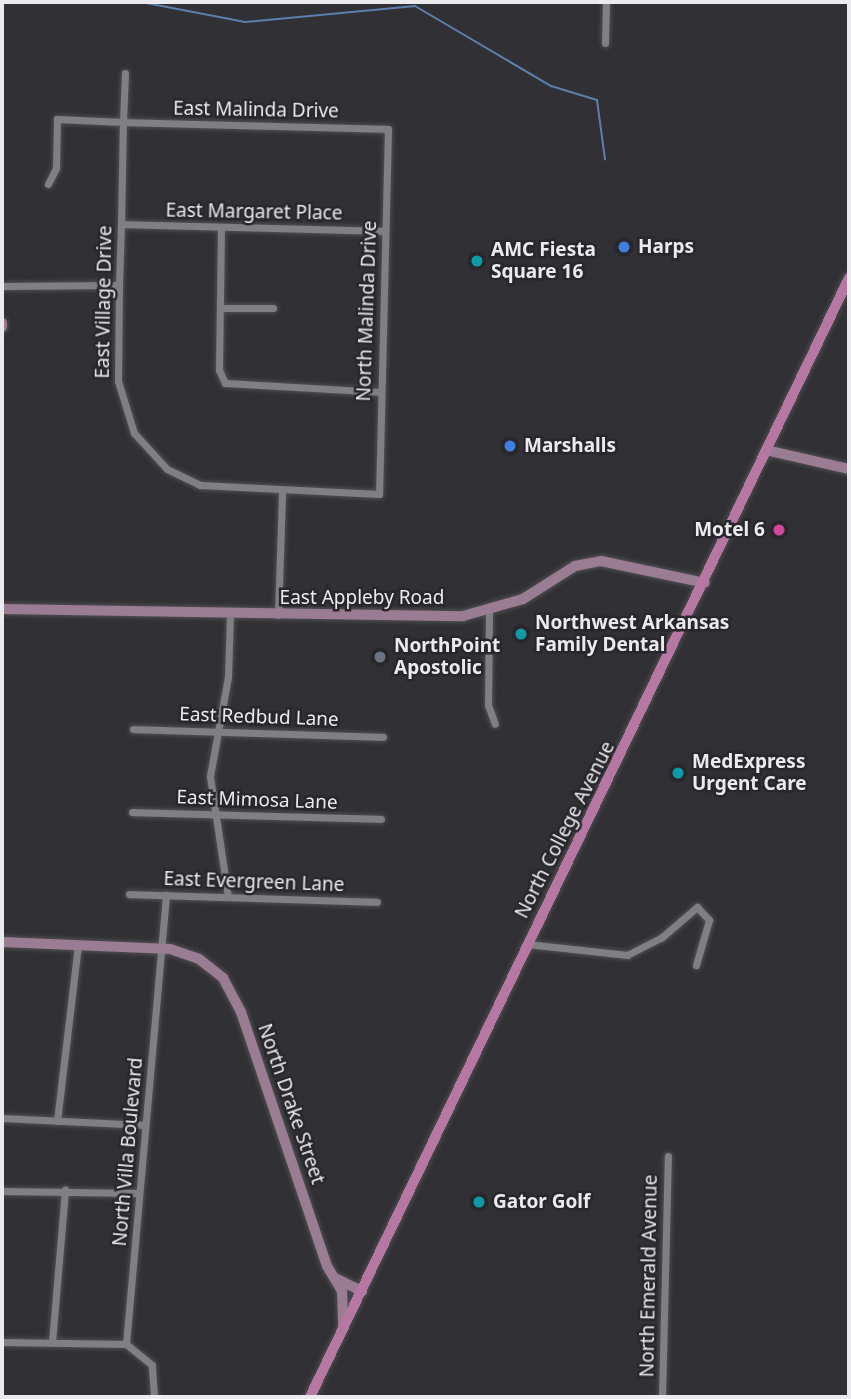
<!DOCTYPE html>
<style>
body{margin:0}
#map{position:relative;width:851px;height:1399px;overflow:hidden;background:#313135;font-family:"Noto Sans",sans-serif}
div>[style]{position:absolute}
.stream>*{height:2px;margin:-1px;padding:0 1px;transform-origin:1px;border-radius:1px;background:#5c7fab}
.roads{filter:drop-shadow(0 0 2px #505053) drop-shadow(0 0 2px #505053)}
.street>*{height:7px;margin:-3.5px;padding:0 3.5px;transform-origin:3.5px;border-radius:3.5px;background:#7f7f84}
.secondary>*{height:10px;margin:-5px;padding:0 5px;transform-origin:5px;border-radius:5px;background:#9a7c93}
.primary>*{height:10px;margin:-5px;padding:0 5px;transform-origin:5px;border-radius:5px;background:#b678a3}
.dots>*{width:19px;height:19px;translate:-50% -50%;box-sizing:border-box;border:4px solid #28272b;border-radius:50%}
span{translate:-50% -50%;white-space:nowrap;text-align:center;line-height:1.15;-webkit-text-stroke:5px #28272b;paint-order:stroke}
.street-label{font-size:19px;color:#ebebee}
.poi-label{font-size:19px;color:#ebebee;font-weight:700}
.left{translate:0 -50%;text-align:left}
.right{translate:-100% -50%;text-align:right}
.frame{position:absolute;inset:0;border:4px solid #ebebee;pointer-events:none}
</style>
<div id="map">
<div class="stream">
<div style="left:141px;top:2px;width:106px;rotate:10.9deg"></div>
<div style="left:245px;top:22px;width:171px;rotate:-5.4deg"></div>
<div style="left:415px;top:6px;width:158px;rotate:30.5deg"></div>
<div style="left:551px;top:86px;width:48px;rotate:16.9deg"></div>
<div style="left:597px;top:100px;width:60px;rotate:82.3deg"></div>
</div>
<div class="roads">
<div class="street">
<div style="left:605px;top:43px;width:41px;rotate:-88.6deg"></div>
<div style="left:48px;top:184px;width:18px;rotate:-63deg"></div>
<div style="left:56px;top:168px;width:49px;rotate:-88.8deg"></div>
<div style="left:57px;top:119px;width:66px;rotate:2.6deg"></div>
<div style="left:123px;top:122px;width:265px;rotate:1.5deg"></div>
<div style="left:388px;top:129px;width:365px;rotate:91.4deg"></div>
<div style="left:379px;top:494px;width:179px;rotate:-177.1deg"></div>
<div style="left:200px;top:485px;width:37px;rotate:-154deg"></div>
<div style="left:167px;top:469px;width:49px;rotate:-132.5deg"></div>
<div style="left:134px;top:433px;width:54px;rotate:-107.1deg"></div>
<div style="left:118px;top:381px;width:96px;rotate:-89.4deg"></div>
<div style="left:119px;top:285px;width:61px;rotate:-88.1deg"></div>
<div style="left:121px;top:224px;width:102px;rotate:-88.9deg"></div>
<div style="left:123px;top:122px;width:49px;rotate:-87.7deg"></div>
<div style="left:121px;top:224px;width:264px;rotate:1.5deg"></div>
<div style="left:221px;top:227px;width:143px;rotate:90.8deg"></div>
<div style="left:219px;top:370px;width:14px;rotate:65deg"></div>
<div style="left:225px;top:383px;width:155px;rotate:3.3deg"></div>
<div style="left:2px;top:286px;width:117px;rotate:-0.5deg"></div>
<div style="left:220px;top:308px;width:53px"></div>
<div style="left:489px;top:613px;width:92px;rotate:90.6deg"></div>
<div style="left:488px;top:705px;width:20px;rotate:70deg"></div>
<div style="left:278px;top:615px;width:123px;rotate:-88.1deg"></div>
<div style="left:133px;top:729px;width:250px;rotate:1.8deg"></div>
<div style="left:132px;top:812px;width:249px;rotate:1.6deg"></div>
<div style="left:129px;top:894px;width:248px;rotate:1.8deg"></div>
<div style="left:228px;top:897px;width:122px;rotate:-98.5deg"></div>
<div style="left:210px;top:776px;width:101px;rotate:-79.7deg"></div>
<div style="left:228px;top:677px;width:63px;rotate:-88.2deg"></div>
<div style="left:527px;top:944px;width:101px;rotate:6.3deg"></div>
<div style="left:627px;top:955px;width:38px;rotate:-27deg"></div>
<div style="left:661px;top:938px;width:48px;rotate:-40.7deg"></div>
<div style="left:697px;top:907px;width:18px;rotate:47deg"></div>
<div style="left:709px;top:920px;width:47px;rotate:106.1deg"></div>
<div style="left:2px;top:1118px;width:143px;rotate:2.8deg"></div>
<div style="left:57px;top:1121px;width:178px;rotate:-83.2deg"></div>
<div style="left:2px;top:1191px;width:137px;rotate:0.8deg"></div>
<div style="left:2px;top:1342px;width:124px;rotate:0.9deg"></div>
<div style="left:52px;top:1342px;width:153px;rotate:-85.1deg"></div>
<div style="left:154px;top:1397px;width:32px;rotate:-94deg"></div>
<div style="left:152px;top:1365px;width:33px;rotate:-141deg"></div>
<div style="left:126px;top:1344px;width:451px;rotate:-84.9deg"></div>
<div style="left:662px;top:1397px;width:241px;rotate:-88.6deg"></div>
</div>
<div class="secondary">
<div style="left:2px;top:323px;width:4px;rotate:90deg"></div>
<div style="left:770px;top:451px;width:81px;rotate:12.8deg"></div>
<div style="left:2px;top:609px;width:461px;rotate:0.9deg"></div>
<div style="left:463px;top:616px;width:62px;rotate:-15.8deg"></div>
<div style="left:523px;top:599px;width:62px;rotate:-32.4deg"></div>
<div style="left:575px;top:566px;width:26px;rotate:-11deg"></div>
<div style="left:601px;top:561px;width:106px;rotate:11.9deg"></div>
<div style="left:2px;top:942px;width:168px;rotate:2.4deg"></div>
<div style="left:170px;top:949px;width:31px;rotate:19deg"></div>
<div style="left:199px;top:959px;width:31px;rotate:38deg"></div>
<div style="left:223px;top:978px;width:38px;rotate:62deg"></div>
<div style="left:241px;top:1012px;width:268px;rotate:71.3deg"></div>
<div style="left:327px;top:1266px;width:29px;rotate:59deg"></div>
<div style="left:342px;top:1291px;width:35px;rotate:88deg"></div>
<div style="left:337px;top:1279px;width:28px;rotate:26deg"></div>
</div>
<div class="primary">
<div style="left:310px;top:1397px;width:1242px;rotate:-64.28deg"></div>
</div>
</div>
<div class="dots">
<div style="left:624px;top:247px;background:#3f7fe0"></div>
<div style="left:477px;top:261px;background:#0f9aa8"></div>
<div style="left:510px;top:446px;background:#3f7fe0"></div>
<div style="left:779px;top:530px;background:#d1479c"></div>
<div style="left:521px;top:634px;background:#0f9aa8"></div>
<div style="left:380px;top:657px;background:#6b7280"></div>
<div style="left:678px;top:773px;background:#0f9aa8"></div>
<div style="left:479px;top:1202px;background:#0f9aa8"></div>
</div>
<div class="street-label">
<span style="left:256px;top:110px;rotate:1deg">East Malinda Drive</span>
<span style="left:254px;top:212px;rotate:1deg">East Margaret Place</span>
<span style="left:104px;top:302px;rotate:-89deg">East Village Drive</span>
<span style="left:367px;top:311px;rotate:-88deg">North Malinda Drive</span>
<span style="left:362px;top:598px">East Appleby Road</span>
<span style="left:259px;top:717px;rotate:2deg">East Redbud Lane</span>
<span style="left:257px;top:800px;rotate:2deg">East Mimosa Lane</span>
<span style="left:565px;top:830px;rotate:-63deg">North College Avenue</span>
<span style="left:254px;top:882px;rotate:2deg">East Evergreen Lane</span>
<span style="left:291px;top:1104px;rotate:71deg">North Drake Street</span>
<span style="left:128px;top:1152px;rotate:-85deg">North Villa Boulevard</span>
<span style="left:649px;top:1276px;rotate:-89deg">North Emerald Avenue</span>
</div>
<div class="poi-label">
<span class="left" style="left:638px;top:247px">Harps</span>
<span class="left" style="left:491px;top:261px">AMC Fiesta<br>Square 16</span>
<span class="left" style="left:524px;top:446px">Marshalls</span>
<span class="right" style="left:765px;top:530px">Motel 6</span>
<span class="left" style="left:535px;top:634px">Northwest Arkansas<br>Family Dental</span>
<span class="left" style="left:394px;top:657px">NorthPoint<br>Apostolic</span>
<span class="left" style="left:692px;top:773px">MedExpress<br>Urgent Care</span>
<span class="left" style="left:493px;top:1202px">Gator Golf</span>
</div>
<div class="frame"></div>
</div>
